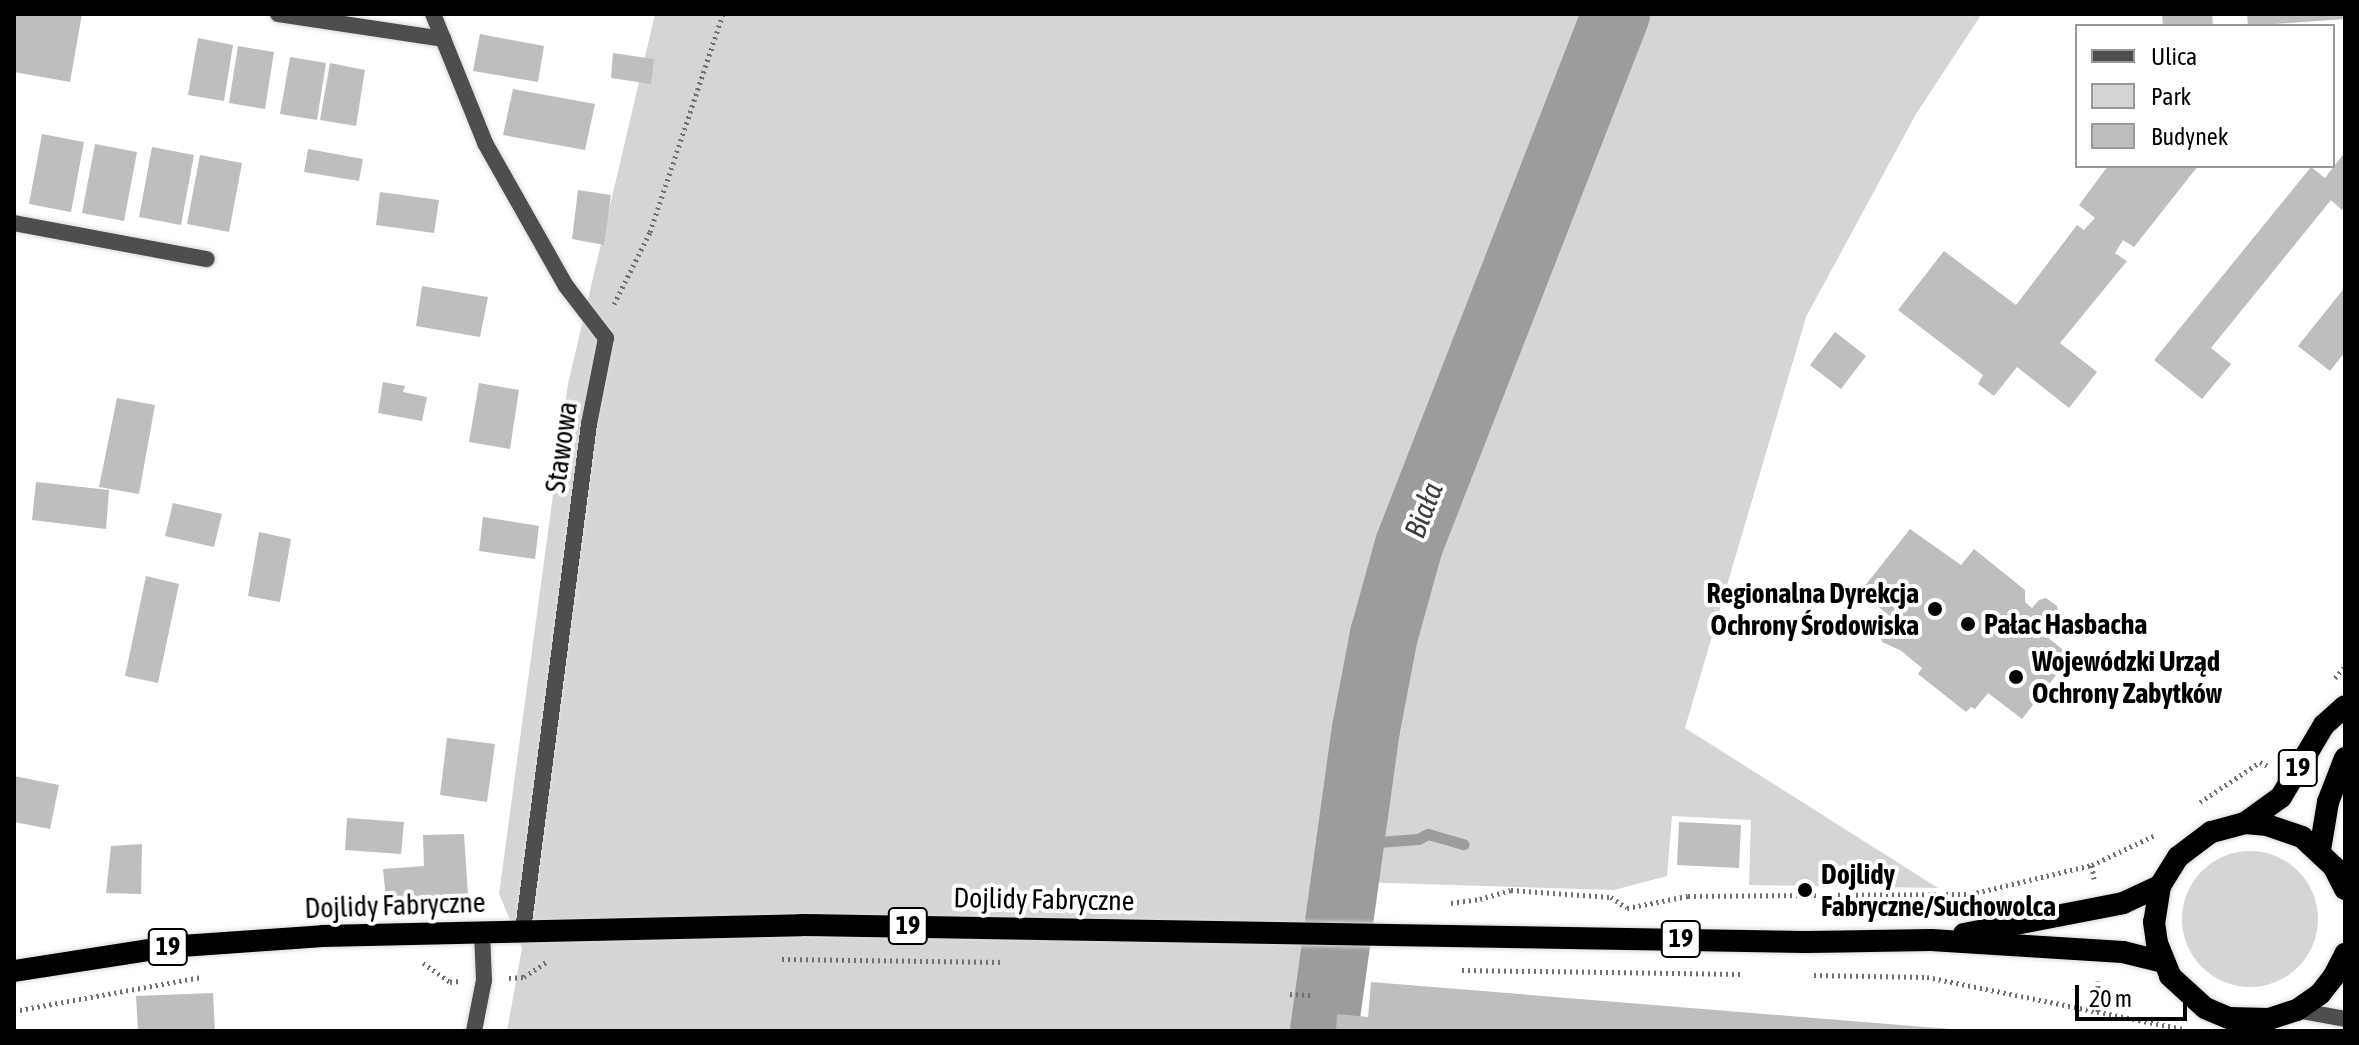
<!DOCTYPE html>
<meta charset="utf-8">
<style>
body{margin:0}
#map{position:relative;width:2359px;height:1045px;overflow:hidden;background:#fff;font-family:"Asap Condensed",sans-serif}
div>[style]{position:absolute}
.green>*{inset:0;background:#d5d5d5}
.round{border-radius:50%}
.stream>*{height:11px;margin:-5.5px;padding:0 5.5px;transform-origin:5.5px;border-radius:5.5px;background:#9c9c9c}
.river>*{height:68px;margin:-34px;padding:0 34px;transform-origin:34px;border-radius:34px;background:#9c9c9c}
.building>*{inset:0;background:#bebebe}
.path>*{height:5px;margin-top:-2.5px;transform-origin:0;background:repeating-linear-gradient(90deg,#707070 0 2px,transparent 0 6px)}
.roads{filter:drop-shadow(0 0 2px #dbdbdb) drop-shadow(0 0 2px #dbdbdb)}
.service>*{height:16px;margin:-8px;padding:0 8px;transform-origin:8px;border-radius:8px;background:#4e4e4e}
.minor>*{height:16px;margin:-8px;padding:0 8px;transform-origin:8px;border-radius:8px;background:#4e4e4e}
.tertiary>*{height:16px;margin:-8px;padding:0 8px;transform-origin:8px;border-radius:8px;background:#4e4e4e}
.trunk>*{height:22px;margin:-11px;padding:0 11px;transform-origin:11px;border-radius:11px;background:#000}
.dots>*{width:22px;height:22px;translate:-50% -50%;box-sizing:border-box;border:4px solid #fff;border-radius:50%}
span{translate:-50% -50%;white-space:nowrap;text-align:center;line-height:1.15;-webkit-text-stroke:8px #fff;paint-order:stroke}
.shield-label span{padding:2px 6px;background:#fff;border:2px solid;border-radius:6px;-webkit-text-stroke-width:0}
.shield-label{font-size:26px;color:#000;font-weight:700}
.street-label{font-size:28px;color:#000}
.poi-label{font-size:28px;color:#000;font-weight:700}
.right{translate:-100% -50%;text-align:right}
.left{translate:0 -50%;text-align:left}
.water-label{font-size:30px;color:#3d3d3d;font-style:italic}
.frame{position:absolute;inset:0;border:16px solid #000;pointer-events:none}
.legend{position:absolute;left:2075px;top:24px;width:260px;height:144px;box-sizing:border-box;background:#fff;border:2px solid #999;margin:0;padding:10px 14px;list-style:none;font-size:24px;color:#000}
.legend li{display:flex;align-items:center;gap:16px;height:40px}
.legend b{width:40px;border:2px solid #999}
.scale{position:absolute;left:2075px;top:985px;width:112px;height:36px;box-sizing:border-box;border:4px solid #000;border-top:0;padding-left:10px;font-size:24px;line-height:28px;white-space:nowrap;color:#000;-webkit-text-stroke:6px #fff;paint-order:stroke}
</style>
<div id="map">
<div class="green">
<div style="clip-path:polygon(655px 14px,1990px 14px,1981px 15px,1916px 114px,1806px 317px,1685px 728px,1938px 888px,1749px 885px,1751px 820px,1672px 816px,1667px 876px,1614px 890px,1355px 882px,1337px 1031px,507px 1031px,522px 948px,499px 894px,568px 384px)"></div>
<div class="round" style="left:2182px;top:851px;width:136px;height:136px"></div>
</div>
<div class="stream">
<div style="left:1352px;top:844px;width:66px;rotate:-4.3deg"></div>
<div style="left:1418px;top:839px;width:11px;rotate:-27deg"></div>
<div style="left:1428px;top:834px;width:37px;rotate:16deg"></div>
</div>
<div class="river">
<div style="left:1324px;top:1031px;width:305px;rotate:-82.1deg"></div>
<div style="left:1366px;top:729px;width:96px;rotate:-79.2deg"></div>
<div style="left:1384px;top:635px;width:93px;rotate:-74.5deg"></div>
<div style="left:1409px;top:545px;width:570px;rotate:-68.7deg"></div>
</div>
<div class="building">
<div style="clip-path:polygon(14px 14px,82px 14px,70px 82px,14px 72px)"></div>
<div style="clip-path:polygon(2162px 14px,2212px 14px,2213px 26px,2163px 26px)"></div>
<div style="clip-path:polygon(2247px 14px,2345px 14px,2345px 19px,2248px 26px)"></div>
<div style="clip-path:polygon(480px 34px,544px 46px,538px 82px,473px 71px)"></div>
<div style="clip-path:polygon(198px 38px,233px 45px,224px 101px,188px 95px)"></div>
<div style="clip-path:polygon(238px 46px,274px 52px,265px 109px,229px 103px)"></div>
<div style="clip-path:polygon(613px 53px,654px 59px,651px 84px,611px 78px)"></div>
<div style="clip-path:polygon(290px 57px,326px 63px,317px 120px,280px 114px)"></div>
<div style="clip-path:polygon(330px 63px,365px 70px,356px 126px,320px 120px)"></div>
<div style="clip-path:polygon(513px 89px,595px 104px,585px 150px,503px 135px)"></div>
<div style="clip-path:polygon(42px 134px,84px 142px,71px 212px,29px 204px)"></div>
<div style="clip-path:polygon(95px 144px,137px 152px,124px 221px,82px 213px)"></div>
<div style="clip-path:polygon(152px 147px,194px 155px,181px 225px,139px 217px)"></div>
<div style="clip-path:polygon(308px 149px,363px 159px,359px 181px,304px 172px)"></div>
<div style="clip-path:polygon(2345px 152px,2345px 206px,2342px 210px,2331px 200px,2211px 348px,2231px 364px,2202px 399px,2154px 360px,2311px 167px,2325px 178px)"></div>
<div style="clip-path:polygon(200px 155px,242px 163px,229px 232px,187px 224px)"></div>
<div style="clip-path:polygon(2108px 166px,2198px 166px,2134px 247px,2123px 240px,2115px 253px,2127px 261px,2060px 343px,2097px 372px,2069px 408px,2017px 367px,1994px 396px,1978px 384px,1983px 375px,1898px 310px,1944px 251px,2016px 305px,2077px 225px,2084px 230px,2095px 218px,2079px 205px)"></div>
<div style="clip-path:polygon(578px 190px,611px 195px,604px 245px,572px 239px)"></div>
<div style="clip-path:polygon(380px 192px,439px 200px,434px 233px,376px 225px)"></div>
<div style="clip-path:polygon(422px 286px,488px 297px,480px 337px,416px 326px)"></div>
<div style="clip-path:polygon(2345px 287px,2345px 352px,2330px 371px,2298px 346px)"></div>
<div style="clip-path:polygon(1835px 332px,1866px 356px,1841px 389px,1810px 365px)"></div>
<div style="clip-path:polygon(383px 382px,405px 386px,403px 392px,427px 397px,422px 421px,378px 413px)"></div>
<div style="clip-path:polygon(479px 383px,519px 390px,510px 449px,469px 442px)"></div>
<div style="clip-path:polygon(117px 398px,155px 405px,139px 494px,99px 487px)"></div>
<div style="clip-path:polygon(36px 482px,109px 490px,106px 529px,32px 520px)"></div>
<div style="clip-path:polygon(173px 503px,222px 514px,214px 547px,165px 536px)"></div>
<div style="clip-path:polygon(483px 517px,539px 526px,535px 559px,479px 551px)"></div>
<div style="clip-path:polygon(1910px 529px,1961px 565px,1974px 549px,2025px 590px,2025px 602px,2032px 608px,2039px 600px,2046px 598px,2057px 606px,2059px 615px,2054px 623px,2042px 625px,2038px 630px,2071px 656px,2022px 719px,1988px 693px,1975px 709px,1971px 707px,1966px 712px,1918px 674px,1922px 668px,1900px 650px,1882px 642px,1880px 629px,1891px 617px,1860px 592px)"></div>
<div style="clip-path:polygon(259px 532px,291px 539px,280px 602px,248px 596px)"></div>
<div style="clip-path:polygon(146px 576px,179px 584px,158px 683px,125px 676px)"></div>
<div style="clip-path:polygon(447px 738px,495px 744px,487px 802px,440px 795px)"></div>
<div style="clip-path:polygon(14px 776px,59px 785px,50px 829px,14px 822px)"></div>
<div style="clip-path:polygon(347px 818px,404px 822px,401px 854px,345px 850px)"></div>
<div style="clip-path:polygon(1679px 822px,1741px 825px,1739px 868px,1677px 865px)"></div>
<div style="clip-path:polygon(464px 834px,468px 894px,386px 899px,383px 869px,424px 866px,423px 835px)"></div>
<div style="clip-path:polygon(142px 844px,141px 894px,106px 893px,111px 846px)"></div>
<div style="clip-path:polygon(1371px 982px,1950px 1029px,1950px 1031px,1336px 1031px,1337px 1014px,1368px 1017px)"></div>
<div style="clip-path:polygon(213px 993px,215px 1031px,138px 1031px,136px 996px)"></div>
</div>
<div class="path">
<div style="left:614px;top:304px;width:80px;rotate:-63.4deg"></div>
<div style="left:650px;top:232px;width:230px;rotate:-71.5deg"></div>
<div style="left:2335px;top:678px;width:16px;rotate:-50deg"></div>
<div style="left:2200px;top:802px;width:72px;rotate:-33.7deg"></div>
<div style="left:2260px;top:762px;width:9px;rotate:27deg"></div>
<div style="left:2094px;top:879px;width:14px;rotate:-98deg"></div>
<div style="left:2092px;top:865px;width:68px;rotate:-25.4deg"></div>
<div style="left:1451px;top:903px;width:29px;rotate:-8deg"></div>
<div style="left:1480px;top:899px;width:32px;rotate:-16deg"></div>
<div style="left:1511px;top:890px;width:100px;rotate:4deg"></div>
<div style="left:1611px;top:897px;width:19px;rotate:35deg"></div>
<div style="left:1627px;top:908px;width:62px;rotate:-11.1deg"></div>
<div style="left:1688px;top:896px;width:283px;rotate:-0.4deg"></div>
<div style="left:1971px;top:894px;width:124px;rotate:-13.5deg"></div>
<div style="left:782px;top:959px;width:222px;rotate:0.8deg"></div>
<div style="left:423px;top:963px;width:33px;rotate:35deg"></div>
<div style="left:450px;top:982px;width:9px;rotate:-6deg"></div>
<div style="left:1462px;top:970px;width:278px;rotate:0.8deg"></div>
<div style="left:1814px;top:975px;width:113px;rotate:1deg"></div>
<div style="left:1927px;top:977px;width:261px;rotate:11.5deg"></div>
<div style="left:509px;top:978px;width:15px;rotate:-4deg"></div>
<div style="left:524px;top:977px;width:27px;rotate:-34deg"></div>
<div style="left:1290px;top:994px;width:21px;rotate:3deg"></div>
<div style="left:14px;top:1011px;width:191px;rotate:-10.3deg"></div>
<div style="left:2098px;top:1012px;width:31px;rotate:-90deg"></div>
</div>
<div class="roads">
<div class="service">
<div style="left:278px;top:14px;width:167px;rotate:8.6deg"></div>
<div style="left:14px;top:223px;width:196px;rotate:10.6deg"></div>
</div>
<div class="minor">
<div style="left:433px;top:14px;width:139px;rotate:68deg"></div>
<div style="left:485px;top:143px;width:164px;rotate:60.5deg"></div>
<div style="left:566px;top:286px;width:66px;rotate:52.4deg"></div>
<div style="left:606px;top:338px;width:88px;rotate:101.2deg"></div>
<div style="left:589px;top:424px;width:510px;rotate:97.43deg"></div>
<div style="left:474px;top:1031px;width:52px;rotate:-78.9deg"></div>
<div style="left:484px;top:980px;width:48px;rotate:-92.4deg"></div>
</div>
<div class="tertiary">
<div style="left:2297px;top:1010px;width:49px;rotate:10.6deg"></div>
</div>
<div class="trunk">
<div style="left:2245px;top:823px;width:44px;rotate:-35.8deg"></div>
<div style="left:2281px;top:797px;width:84px;rotate:-59.2deg"></div>
<div style="left:2324px;top:725px;width:28px;rotate:-42deg"></div>
<div style="left:2320px;top:850px;width:49px;rotate:-80.5deg"></div>
<div style="left:2328px;top:802px;width:47px;rotate:-68.9deg"></div>
<div style="left:2345px;top:889px;width:25px;rotate:-117deg"></div>
<div style="left:2334px;top:867px;width:44px;rotate:-136.8deg"></div>
<div style="left:2302px;top:837px;width:36px;rotate:-161deg"></div>
<div style="left:2268px;top:825px;width:23px;rotate:-175deg"></div>
<div style="left:2245px;top:823px;width:35px;rotate:165deg"></div>
<div style="left:2211px;top:832px;width:41px;rotate:142.9deg"></div>
<div style="left:2178px;top:857px;width:34px;rotate:122deg"></div>
<div style="left:2160px;top:886px;width:36px;rotate:99deg"></div>
<div style="left:2154px;top:922px;width:21px;rotate:82deg"></div>
<div style="left:2157px;top:943px;width:35px;rotate:68deg"></div>
<div style="left:2170px;top:976px;width:47px;rotate:42.4deg"></div>
<div style="left:2205px;top:1008px;width:26px;rotate:23deg"></div>
<div style="left:2229px;top:1018px;width:40px;rotate:1.4deg"></div>
<div style="left:2269px;top:1019px;width:29px;rotate:-18deg"></div>
<div style="left:2297px;top:1010px;width:28px;rotate:-35deg"></div>
<div style="left:2320px;top:994px;width:23px;rotate:-52deg"></div>
<div style="left:2334px;top:976px;width:25px;rotate:-63deg"></div>
<div style="left:1964px;top:934px;width:162px;rotate:-11deg"></div>
<div style="left:2123px;top:903px;width:41px;rotate:-24.7deg"></div>
<div style="left:14px;top:971px;width:155px;rotate:-8.9deg"></div>
<div style="left:167px;top:947px;width:156px;rotate:-4deg"></div>
<div style="left:323px;top:936px;width:478px;rotate:-1.3deg"></div>
<div style="left:801px;top:925px;width:1004px;rotate:0.97deg"></div>
<div style="left:1805px;top:942px;width:126px;rotate:-0.9deg"></div>
<div style="left:1931px;top:940px;width:192px;rotate:3.6deg"></div>
<div style="left:2123px;top:952px;width:41px;rotate:14deg"></div>
</div>
</div>
<div class="dots">
<div style="left:1935px;top:609px;background:#000"></div>
<div style="left:1968px;top:624px;background:#000"></div>
<div style="left:2016px;top:677px;background:#000"></div>
<div style="left:1805px;top:890px;background:#000"></div>
</div>
<div class="shield-label">
<span style="left:2298px;top:768px">19</span>
<span style="left:908px;top:926px">19</span>
<span style="left:1681px;top:939px">19</span>
<span style="left:168px;top:947px">19</span>
</div>
<div class="street-label">
<span style="left:561px;top:447px;rotate:-82deg">Stawowa</span>
<span style="left:1044px;top:899px;rotate:1deg">Dojlidy Fabryczne</span>
<span style="left:395px;top:905px;rotate:-2deg">Dojlidy Fabryczne</span>
</div>
<div class="poi-label">
<span class="right" style="left:1919px;top:609px">Regionalna Dyrekcja<br>Ochrony Środowiska</span>
<span class="left" style="left:1984px;top:624px">Pałac Hasbacha</span>
<span class="left" style="left:2032px;top:677px">Wojewódzki Urząd<br>Ochrony Zabytków</span>
<span class="left" style="left:1821px;top:890px">Dojlidy<br>Fabryczne/Suchowolca</span>
</div>
<div class="water-label">
<span style="left:1423px;top:510px;rotate:-69deg">Biała</span>
</div>
<div class="frame"></div>
<ul class="legend">
<li><b style="height:10px;background:#4e4e4e"></b>Ulica</li>
<li><b style="height:22px;background:#d5d5d5"></b>Park</li>
<li><b style="height:22px;background:#bebebe"></b>Budynek</li>
</ul>
<div class="scale">20 m</div>
</div>
